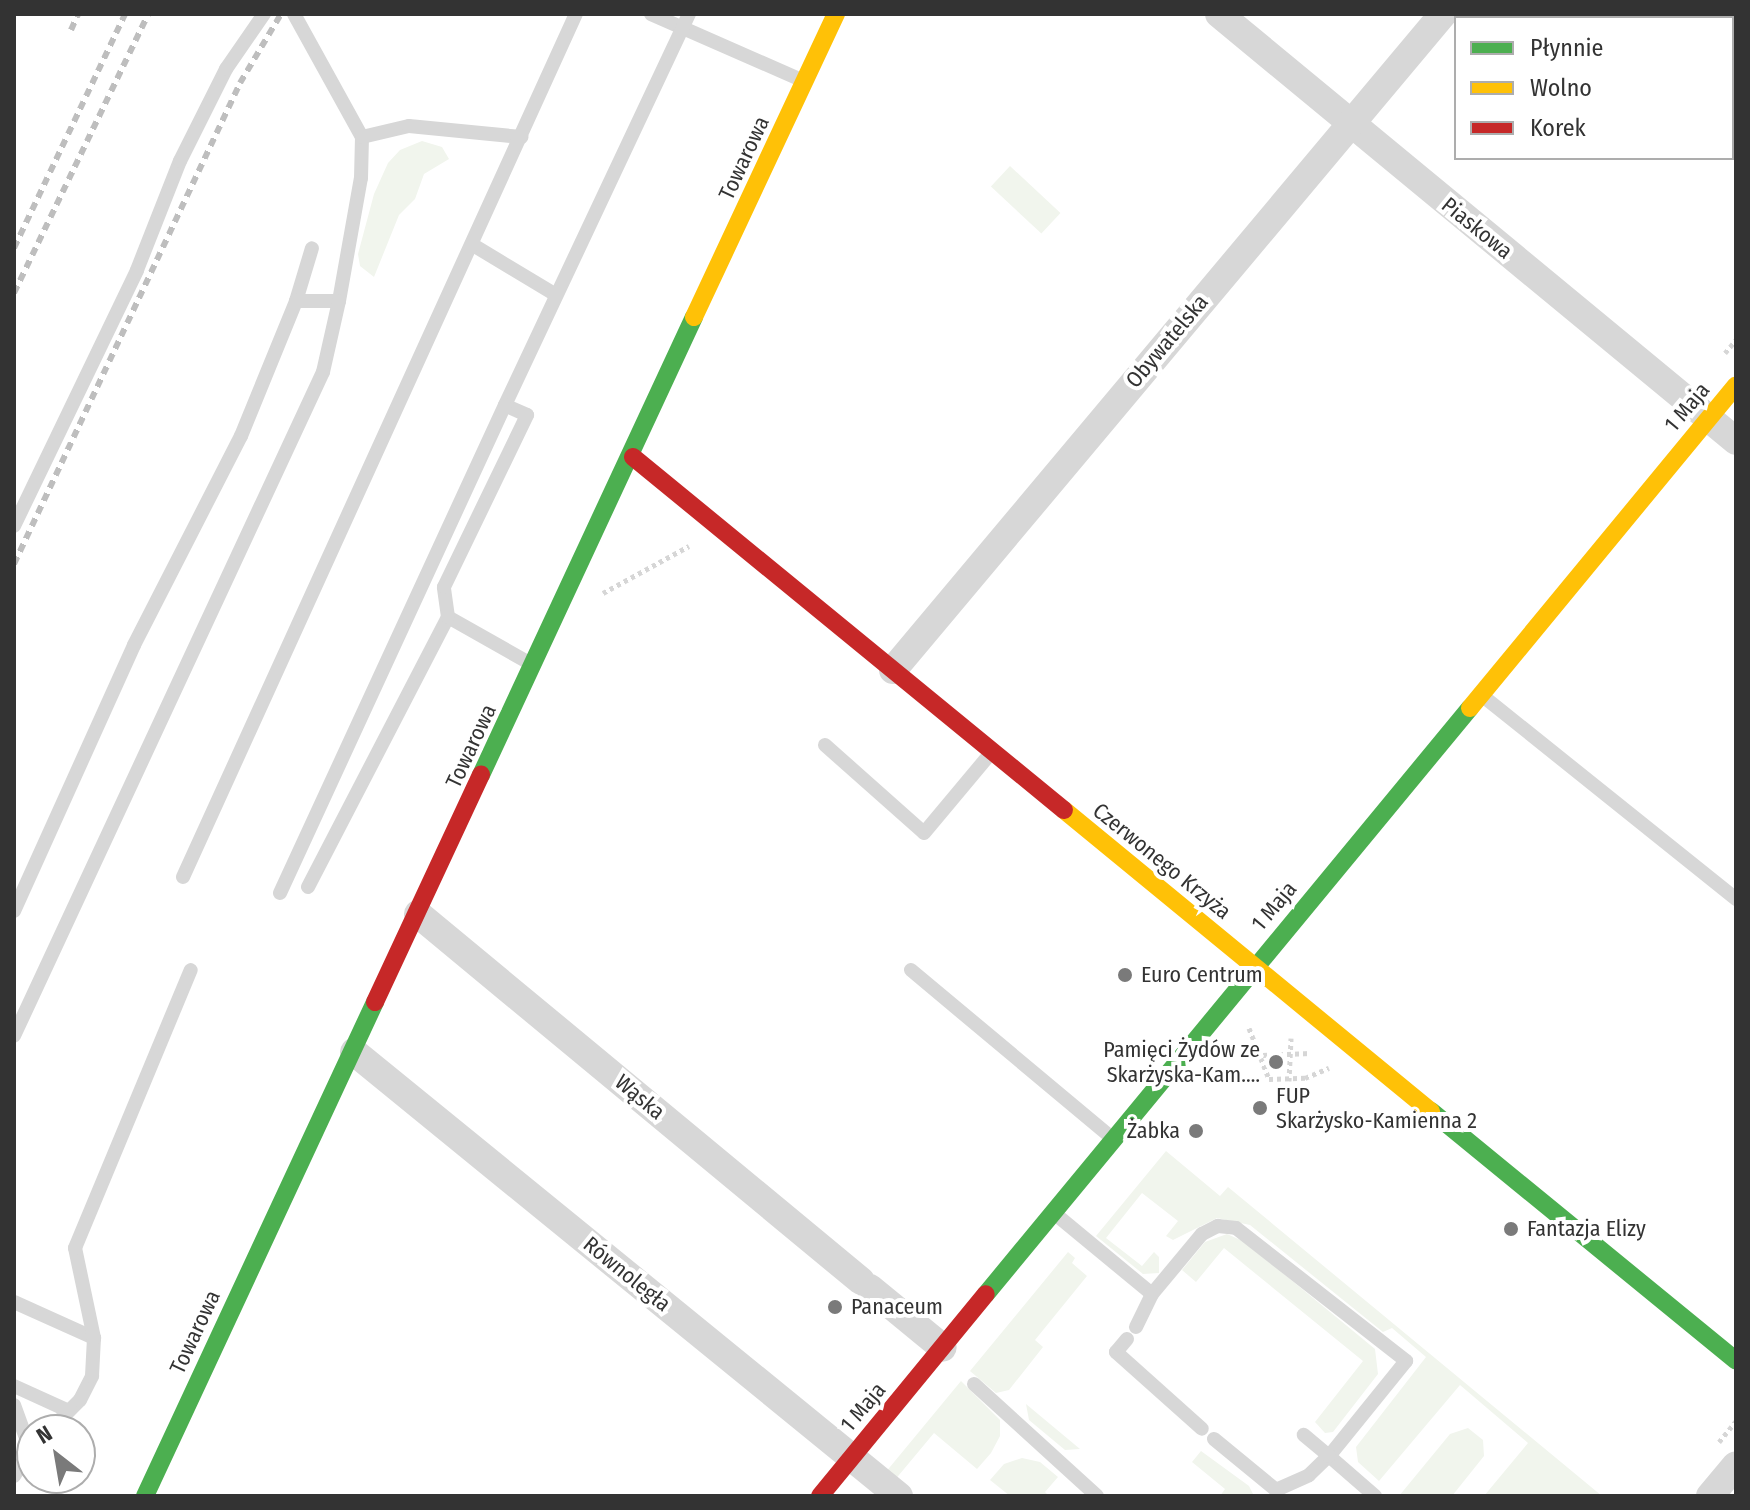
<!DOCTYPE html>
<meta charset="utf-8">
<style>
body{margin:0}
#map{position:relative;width:1750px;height:1510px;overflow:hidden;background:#fff;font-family:"Fira Sans Condensed",sans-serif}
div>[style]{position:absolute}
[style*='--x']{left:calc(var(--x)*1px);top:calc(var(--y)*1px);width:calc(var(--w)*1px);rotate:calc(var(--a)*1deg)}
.green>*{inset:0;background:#f1f5ed;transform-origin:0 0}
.path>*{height:5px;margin-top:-2.5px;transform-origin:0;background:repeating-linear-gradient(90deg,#d6d6d6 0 4px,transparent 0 8px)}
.lane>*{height:14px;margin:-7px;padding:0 7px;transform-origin:7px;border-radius:7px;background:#d7d7d7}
.street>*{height:28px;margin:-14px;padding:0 14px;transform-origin:14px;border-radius:14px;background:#d7d7d7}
.fast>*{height:18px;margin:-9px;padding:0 9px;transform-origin:9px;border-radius:9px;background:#4caf50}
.slow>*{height:18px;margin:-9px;padding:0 9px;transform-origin:9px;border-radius:9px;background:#ffc107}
.jam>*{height:18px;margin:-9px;padding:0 9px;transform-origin:9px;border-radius:9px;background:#c62828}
.rail>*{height:6px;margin-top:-3px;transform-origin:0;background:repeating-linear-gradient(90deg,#bebebe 0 8px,transparent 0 14px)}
.dots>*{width:22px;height:22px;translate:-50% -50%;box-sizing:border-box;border:4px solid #fff;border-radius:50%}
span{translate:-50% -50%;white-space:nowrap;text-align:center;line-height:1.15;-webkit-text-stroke:8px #fff;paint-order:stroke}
.street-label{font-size:22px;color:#333}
.poi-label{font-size:22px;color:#333}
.left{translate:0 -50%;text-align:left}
.right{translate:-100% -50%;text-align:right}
.frame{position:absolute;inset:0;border:16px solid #333;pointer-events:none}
.legend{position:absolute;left:1454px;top:16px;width:280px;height:144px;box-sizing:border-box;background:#fff;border:2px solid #adadad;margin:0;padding:10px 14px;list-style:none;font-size:24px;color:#333}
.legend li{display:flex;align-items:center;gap:16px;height:40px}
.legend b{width:40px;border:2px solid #adadad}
.north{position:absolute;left:16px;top:1414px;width:80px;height:80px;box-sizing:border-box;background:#fff;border:2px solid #adadad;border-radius:50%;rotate:329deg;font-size:22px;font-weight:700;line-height:32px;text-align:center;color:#333}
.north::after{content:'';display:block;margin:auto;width:28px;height:36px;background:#7a7a7a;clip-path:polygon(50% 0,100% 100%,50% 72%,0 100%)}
</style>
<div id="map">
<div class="green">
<div style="clip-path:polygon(422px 141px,442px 147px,449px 159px,424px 174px,415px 199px,399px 215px,374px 277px,360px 266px,358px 254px,374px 194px,388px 163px,400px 150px)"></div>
<div style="left:1010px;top:166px;width:69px;height:28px;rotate:43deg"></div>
<div style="clip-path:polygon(1166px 1151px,1220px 1196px,1228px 1187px,1602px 1496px,1484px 1496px,1528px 1443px,1460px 1385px,1379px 1481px,1358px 1462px,1356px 1447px,1426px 1357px,1392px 1328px,1383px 1332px,1250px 1225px,1217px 1218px,1173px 1240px,1166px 1236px,1178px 1221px,1142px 1193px,1106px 1238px,1142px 1266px,1154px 1252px,1159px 1257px,1159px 1273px,1143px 1274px,1096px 1236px)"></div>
<div style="clip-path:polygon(1227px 1234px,1245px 1242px,1375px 1349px,1378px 1374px,1333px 1432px,1325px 1433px,1315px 1422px,1363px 1361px,1224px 1248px,1196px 1282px,1182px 1270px,1205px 1242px)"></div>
<div style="clip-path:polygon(1068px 1252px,1075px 1258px,1072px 1263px,1087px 1276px,1035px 1340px,1043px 1347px,1009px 1390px,996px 1393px,970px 1371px)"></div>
<div style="clip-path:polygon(961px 1381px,1000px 1420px,1000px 1436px,991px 1453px,977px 1469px,934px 1433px,894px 1481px,885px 1473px)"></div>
<div style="clip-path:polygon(1026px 1404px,1080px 1449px,1065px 1450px,1029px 1420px)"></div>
<div style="clip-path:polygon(1468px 1428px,1483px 1440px,1484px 1456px,1452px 1496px,1399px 1496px,1450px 1434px)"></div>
<div style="clip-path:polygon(1201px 1451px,1249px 1486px,1254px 1496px,1220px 1496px,1225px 1489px,1192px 1462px)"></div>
<div style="clip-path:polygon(1022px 1458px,1040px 1462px,1058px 1477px,1045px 1492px,1049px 1496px,1010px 1496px,990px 1480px,1004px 1464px)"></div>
</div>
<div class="path">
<div style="--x:1725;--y:353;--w:17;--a:-50"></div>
<div style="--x:603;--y:593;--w:98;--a:-28.7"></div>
<div style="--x:1249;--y:1028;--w:55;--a:68.6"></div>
<div style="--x:1269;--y:1079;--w:36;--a:-2"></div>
<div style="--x:1305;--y:1078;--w:26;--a:-23"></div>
<div style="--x:1263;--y:1055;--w:47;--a:-2.4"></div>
<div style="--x:1289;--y:1081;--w:43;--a:-87.3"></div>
<div style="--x:1719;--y:1442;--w:27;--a:-51"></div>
</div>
<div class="lane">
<div style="--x:294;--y:14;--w:141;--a:61.1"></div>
<div style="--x:651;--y:14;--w:164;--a:23.7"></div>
<div style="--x:473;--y:245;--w:97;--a:31.1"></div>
<div style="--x:296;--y:301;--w:55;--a:-73.2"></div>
<div style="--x:339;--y:301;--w:125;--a:-79.9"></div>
<div style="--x:361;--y:178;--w:41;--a:-88.6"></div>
<div style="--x:362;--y:137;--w:48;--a:-13.2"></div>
<div style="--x:409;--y:126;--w:113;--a:5.6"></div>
<div style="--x:14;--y:526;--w:284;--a:-64.3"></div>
<div style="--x:137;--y:270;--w:117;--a:-68.5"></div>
<div style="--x:180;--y:161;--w:103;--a:-63.4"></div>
<div style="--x:226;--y:69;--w:67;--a:-55.4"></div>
<div style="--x:448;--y:617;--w:95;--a:29.5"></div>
<div style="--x:1484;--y:697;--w:323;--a:38.7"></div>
<div style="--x:825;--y:745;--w:132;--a:41.6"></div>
<div style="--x:924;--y:833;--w:104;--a:-50.1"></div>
<div style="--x:183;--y:877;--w:948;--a:-65.52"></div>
<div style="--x:308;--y:887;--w:304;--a:-62.6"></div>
<div style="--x:448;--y:617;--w:30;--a:-98"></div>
<div style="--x:444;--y:587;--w:191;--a:-64.2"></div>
<div style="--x:527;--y:415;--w:24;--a:-156"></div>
<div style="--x:505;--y:405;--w:432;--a:-64.8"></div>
<div style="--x:280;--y:893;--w:537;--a:-65.25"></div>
<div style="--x:14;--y:911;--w:292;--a:-65.7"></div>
<div style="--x:134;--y:645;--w:235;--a:-62.9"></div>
<div style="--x:241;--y:436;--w:146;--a:-67.8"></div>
<div style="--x:296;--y:301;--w:43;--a:0"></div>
<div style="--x:339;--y:301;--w:73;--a:102.7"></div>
<div style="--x:323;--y:372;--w:732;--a:114.96"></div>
<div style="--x:911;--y:970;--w:263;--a:39.9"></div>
<div style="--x:1054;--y:1213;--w:127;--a:39.6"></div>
<div style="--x:1152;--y:1294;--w:78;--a:-50.2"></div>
<div style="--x:1202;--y:1234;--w:18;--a:-27"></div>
<div style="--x:1218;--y:1226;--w:18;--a:6"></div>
<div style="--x:1236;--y:1228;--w:216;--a:38"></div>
<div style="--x:1406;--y:1361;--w:122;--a:129"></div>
<div style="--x:1329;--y:1456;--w:61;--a:41"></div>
<div style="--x:14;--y:1302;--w:88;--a:24.2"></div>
<div style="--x:1136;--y:1327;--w:37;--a:-64"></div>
<div style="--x:1127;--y:1339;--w:17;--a:130"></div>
<div style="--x:1116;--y:1352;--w:115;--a:41.8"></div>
<div style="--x:974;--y:1384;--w:166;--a:42.3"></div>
<div style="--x:14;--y:1386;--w:60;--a:24.4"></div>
<div style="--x:14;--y:1405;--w:47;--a:70"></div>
<div style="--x:50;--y:1430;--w:42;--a:-45"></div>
<div style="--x:80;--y:1400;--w:27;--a:-63"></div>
<div style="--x:92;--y:1376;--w:38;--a:-87"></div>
<div style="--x:94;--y:1338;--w:92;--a:-101.9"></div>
<div style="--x:75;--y:1248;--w:301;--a:-67.4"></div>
<div style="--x:1214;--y:1439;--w:80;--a:39.4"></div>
<div style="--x:1276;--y:1490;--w:36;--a:-24"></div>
<div style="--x:1309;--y:1475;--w:28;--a:-44"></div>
<div style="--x:1329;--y:1456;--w:33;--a:-140"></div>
<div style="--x:14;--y:1476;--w:34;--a:-58"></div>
</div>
<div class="street">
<div style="--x:1219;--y:14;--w:671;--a:39.55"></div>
<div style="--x:893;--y:670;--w:856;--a:-50.02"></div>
<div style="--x:418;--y:914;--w:575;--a:39.64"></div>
<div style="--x:354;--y:1052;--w:703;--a:39.17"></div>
<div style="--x:870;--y:1288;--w:94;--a:39.4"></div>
<div style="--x:1710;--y:1496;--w:40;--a:-50"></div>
</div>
<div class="fast">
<div style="--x:481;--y:775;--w:505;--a:-65.06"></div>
<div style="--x:1431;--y:1111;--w:394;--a:39.3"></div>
<div style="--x:986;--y:1294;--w:760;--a:-50.45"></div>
<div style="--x:145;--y:1496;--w:545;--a:-65.03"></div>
</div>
<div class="slow">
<div style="--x:694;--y:317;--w:335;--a:-64.9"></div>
<div style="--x:1470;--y:708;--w:418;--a:-50.5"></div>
<div style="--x:1064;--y:810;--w:475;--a:39.4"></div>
</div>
<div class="jam">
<div style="--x:633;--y:457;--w:557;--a:39.32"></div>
<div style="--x:375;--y:1002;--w:251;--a:-65"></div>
<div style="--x:820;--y:1496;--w:261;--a:-50.6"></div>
</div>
<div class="rail">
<div style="--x:71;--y:30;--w:17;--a:-66"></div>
<div style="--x:14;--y:248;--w:259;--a:-64.6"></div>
<div style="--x:14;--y:293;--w:310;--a:-64.3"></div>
<div style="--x:14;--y:564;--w:531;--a:-64.83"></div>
<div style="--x:240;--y:83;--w:80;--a:-59.3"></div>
</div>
<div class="dots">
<div style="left:1125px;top:975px;background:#7a7a7a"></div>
<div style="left:1276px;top:1062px;background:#7a7a7a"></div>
<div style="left:1260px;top:1108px;background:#7a7a7a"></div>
<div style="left:1196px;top:1131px;background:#7a7a7a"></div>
<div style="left:1511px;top:1229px;background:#7a7a7a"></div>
<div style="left:835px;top:1307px;background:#7a7a7a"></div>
</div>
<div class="street-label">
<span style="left:744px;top:158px;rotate:-65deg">Towarowa</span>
<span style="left:1477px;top:228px;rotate:39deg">Piaskowa</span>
<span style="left:1167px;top:341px;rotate:-50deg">Obywatelska</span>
<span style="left:1687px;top:407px;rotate:-50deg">1 Maja</span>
<span style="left:471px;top:746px;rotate:-65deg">Towarowa</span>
<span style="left:1162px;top:861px;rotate:39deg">Czerwonego Krzyża</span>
<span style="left:1274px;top:906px;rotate:-50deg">1 Maja</span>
<span style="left:640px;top:1097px;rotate:40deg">Wąska</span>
<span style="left:627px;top:1274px;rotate:39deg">Równoległa</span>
<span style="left:195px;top:1332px;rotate:-65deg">Towarowa</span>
<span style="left:863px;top:1407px;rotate:-50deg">1 Maja</span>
</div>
<div class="poi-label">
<span class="left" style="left:1141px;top:975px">Euro Centrum</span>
<span class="right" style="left:1260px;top:1062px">Pamięci Żydów ze<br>Skarżyska-Kam.…</span>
<span class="left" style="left:1276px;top:1108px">FUP<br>Skarżysko-Kamienna 2</span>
<span class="right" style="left:1180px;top:1131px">Żabka</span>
<span class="left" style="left:1527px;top:1229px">Fantazja Elizy</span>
<span class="left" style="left:851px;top:1307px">Panaceum</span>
</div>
<div class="frame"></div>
<ul class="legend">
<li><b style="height:10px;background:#4caf50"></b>Płynnie</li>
<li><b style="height:10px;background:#ffc107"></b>Wolno</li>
<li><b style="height:10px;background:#c62828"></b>Korek</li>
</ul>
<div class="north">N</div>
</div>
